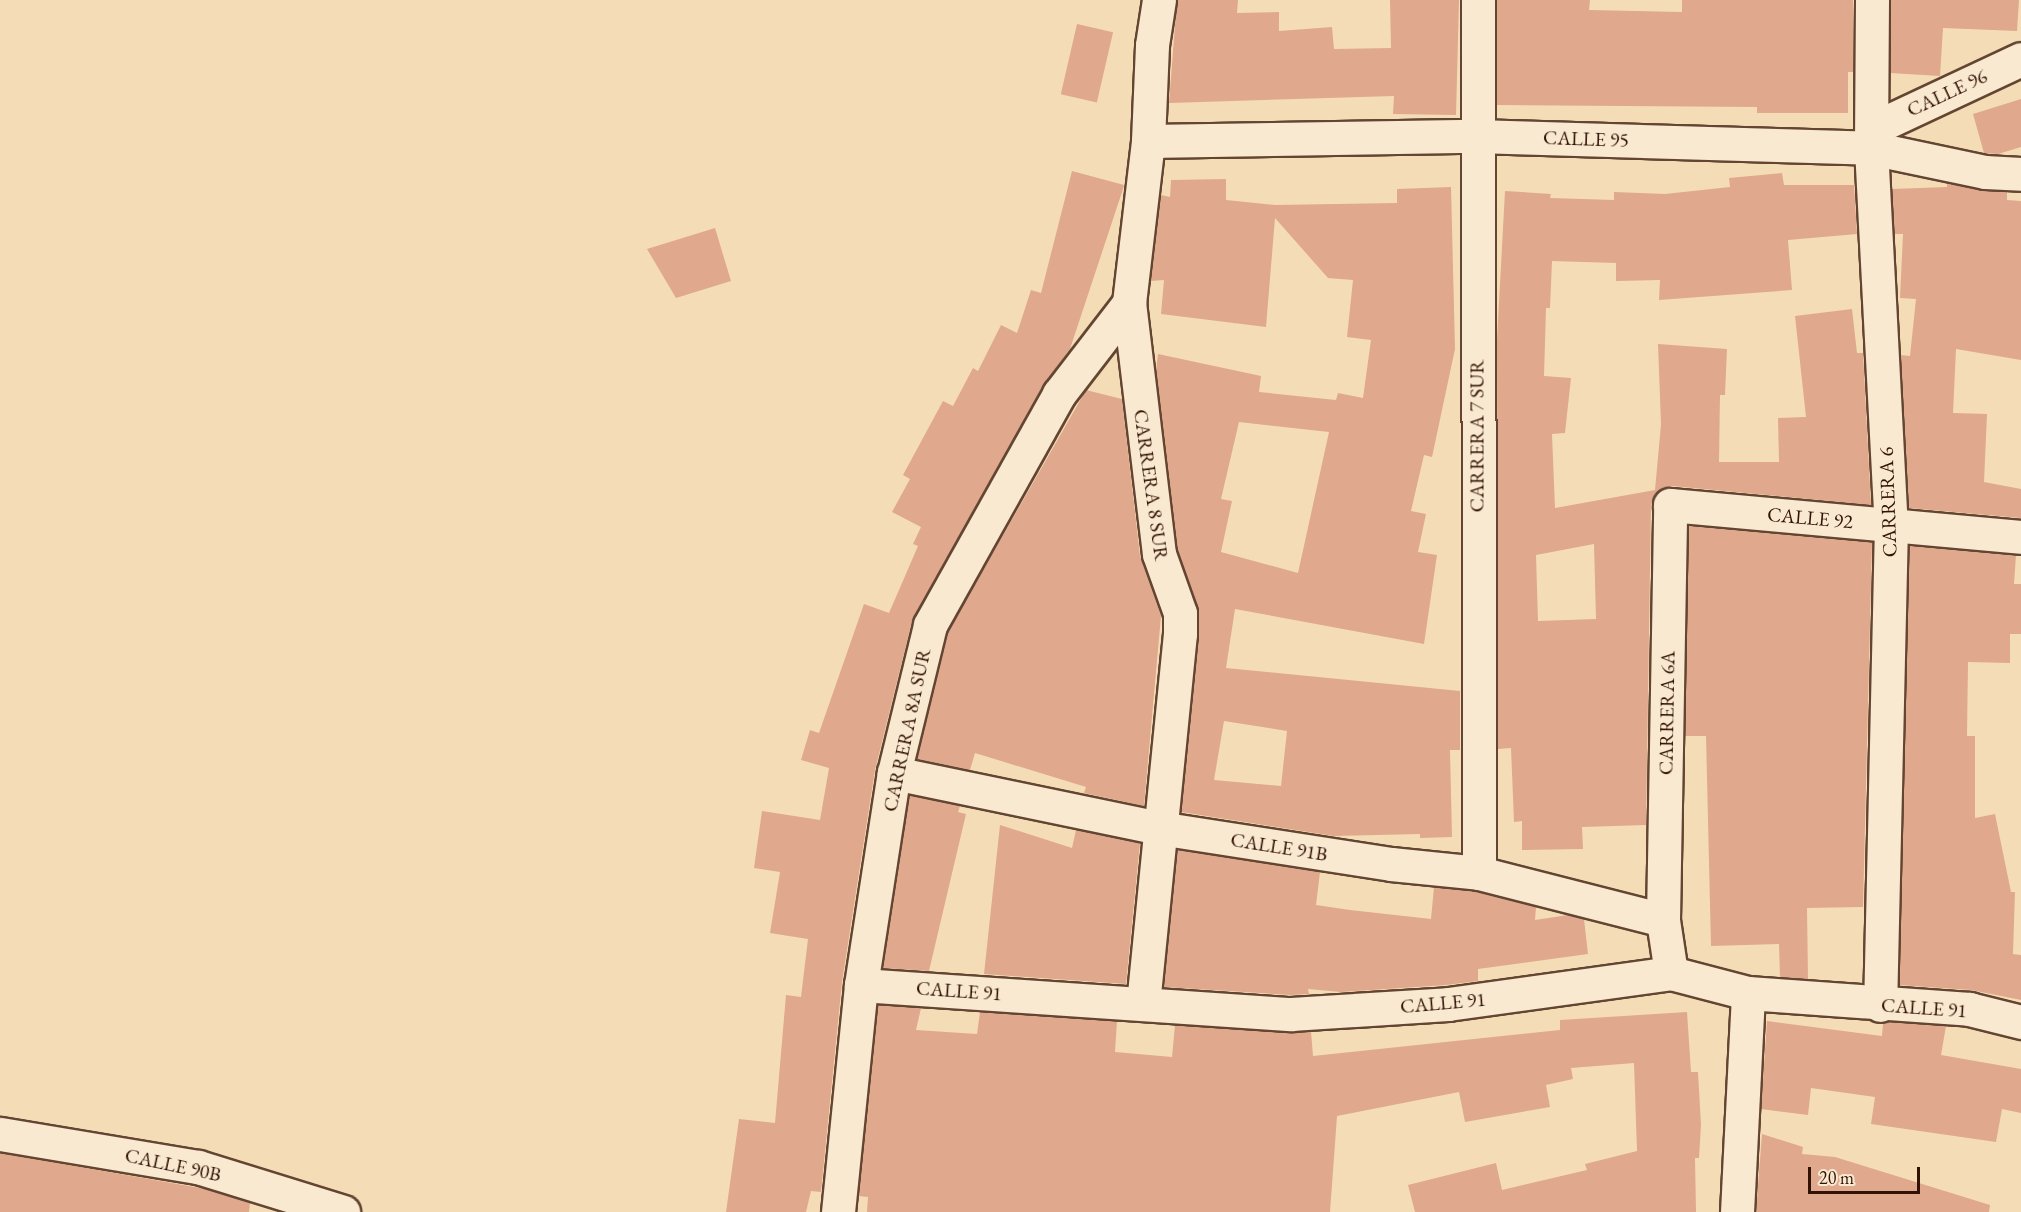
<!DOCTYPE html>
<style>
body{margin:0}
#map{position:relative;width:2021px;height:1212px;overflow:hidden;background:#f4ddb6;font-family:"EB Garamond",serif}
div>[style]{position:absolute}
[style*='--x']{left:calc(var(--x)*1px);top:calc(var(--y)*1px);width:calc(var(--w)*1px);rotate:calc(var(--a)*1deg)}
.building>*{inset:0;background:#e0a88d;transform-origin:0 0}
.roads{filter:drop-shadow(2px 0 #634532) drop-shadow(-2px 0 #634532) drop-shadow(0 2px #634532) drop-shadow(0 -2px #634532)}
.minor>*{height:33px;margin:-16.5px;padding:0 16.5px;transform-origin:16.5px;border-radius:16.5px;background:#f8e9d0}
span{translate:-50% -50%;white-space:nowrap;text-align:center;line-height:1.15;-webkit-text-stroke:4.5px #f8e9d0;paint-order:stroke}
.street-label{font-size:20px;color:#331206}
.scale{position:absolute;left:1808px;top:1167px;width:112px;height:27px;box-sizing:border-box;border:3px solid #331206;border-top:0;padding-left:8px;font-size:18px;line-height:21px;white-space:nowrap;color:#331206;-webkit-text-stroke:4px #f8e9d0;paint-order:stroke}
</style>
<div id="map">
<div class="building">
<div style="clip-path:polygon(1177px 0,1238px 0,1237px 13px,1279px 12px,1279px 31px,1332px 27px,1334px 49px,1391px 48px,1390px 0,1459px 0,1456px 115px,1393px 114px,1394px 96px,1169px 103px)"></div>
<div style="clip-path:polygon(1497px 0,1590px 0,1589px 10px,1682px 12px,1682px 0,1853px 0,1853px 72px,1848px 72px,1848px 113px,1757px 113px,1757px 107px,1497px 105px)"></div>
<div style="clip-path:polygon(1891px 0,2019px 0,2017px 31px,1943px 28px,1940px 76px,1890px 73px)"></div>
<div style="left:1077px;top:24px;width:37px;height:72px;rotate:13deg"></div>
<div style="clip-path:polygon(2021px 99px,2021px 147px,1998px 154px,1984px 153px,1973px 114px)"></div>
<div style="clip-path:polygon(1072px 171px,1124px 185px,1123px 189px,1070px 349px,1043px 385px,912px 621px,875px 770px,842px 982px,821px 1192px,811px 1191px,806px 1212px,726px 1212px,739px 1119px,775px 1123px,786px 995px,801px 997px,808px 939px,770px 933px,780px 872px,754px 868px,762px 811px,820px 820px,829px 768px,801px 760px,810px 730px,819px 733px,864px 604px,889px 613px,918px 546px,913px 544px,921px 527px,892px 512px,910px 479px,903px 475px,943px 401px,953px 406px,973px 368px,978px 371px,1001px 325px,1017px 333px,1031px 290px,1041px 293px)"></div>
<div style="clip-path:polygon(evenodd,1782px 173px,1784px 185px,1854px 185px,1857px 234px,1788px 240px,1792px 290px,1659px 300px,1660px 280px,1616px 281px,1616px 263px,1552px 261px,1550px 308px,1546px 308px,1544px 376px,1571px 378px,1565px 433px,1552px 434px,1555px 508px,1655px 490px,1661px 424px,1658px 344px,1727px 349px,1725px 395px,1720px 395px,1719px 462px,1779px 462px,1778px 418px,1806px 417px,1795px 316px,1852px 309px,1857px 353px,1863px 353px,1871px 505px,1672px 486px,1655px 494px,1651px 505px,1646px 825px,1582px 827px,1583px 849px,1522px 850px,1522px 821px,1514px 822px,1511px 748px,1498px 749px,1497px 340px,1505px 191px,1551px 194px,1550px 198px,1614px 200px,1614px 192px,1665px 194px,1730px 187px,1729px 178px,1782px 173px,1594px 544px,1596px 619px,1538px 621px,1536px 555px,1594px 544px)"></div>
<div style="clip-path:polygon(evenodd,1226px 179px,1226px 200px,1275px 205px,1397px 203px,1397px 189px,1451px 187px,1455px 349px,1432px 457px,1424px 455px,1411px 511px,1426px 514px,1418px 552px,1437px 555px,1424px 644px,1235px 609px,1226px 668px,1460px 691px,1460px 750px,1450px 750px,1452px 837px,1420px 838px,1420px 834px,1334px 836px,1181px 812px,1199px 613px,1177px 550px,1156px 371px,1158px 354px,1261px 376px,1259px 392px,1336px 400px,1338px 393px,1363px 398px,1371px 340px,1347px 337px,1353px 280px,1328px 278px,1275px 218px,1266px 327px,1161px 314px,1164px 280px,1151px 281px,1161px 195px,1170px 197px,1171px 180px,1226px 179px,1239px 422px,1329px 432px,1298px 573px,1221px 552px,1232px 501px,1221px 499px,1239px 422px,1226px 179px,1224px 721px,1287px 731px,1281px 786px,1214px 780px,1224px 721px)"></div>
<div style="clip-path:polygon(1947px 184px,2007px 192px,2007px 200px,2021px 201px,2021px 360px,1956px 349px,1953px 413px,1987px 414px,1984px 482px,2021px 489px,2021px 518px,1909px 508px,1901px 355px,1910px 356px,1916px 299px,1900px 298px,1903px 234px,1894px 234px,1892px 189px,1947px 187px)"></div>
<div style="clip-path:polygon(715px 228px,731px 281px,676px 298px,647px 249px)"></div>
<div style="clip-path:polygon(1086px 390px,1122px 399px,1140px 556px,1161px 616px,1144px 806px,1084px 793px,1086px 787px,975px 753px,970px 770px,917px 759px,948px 632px)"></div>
<div style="clip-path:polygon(1688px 526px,1872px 542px,1863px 907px,1807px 908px,1808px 979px,1780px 977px,1779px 944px,1711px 946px,1706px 736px,1685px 736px)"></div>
<div style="clip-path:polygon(1909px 546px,2016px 555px,2014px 584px,2021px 584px,2021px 634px,2010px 634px,2010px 663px,1968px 662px,1967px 736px,1975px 736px,1975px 818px,1995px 814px,2011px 892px,2015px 892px,2013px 954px,2021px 955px,2021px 1000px,1971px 990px,1899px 985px)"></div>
<div style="clip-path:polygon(909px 795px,960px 806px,958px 812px,966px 814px,929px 971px,883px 968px)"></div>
<div style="clip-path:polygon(1000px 825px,1072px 848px,1076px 830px,1140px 843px,1126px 984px,984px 974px)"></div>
<div style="clip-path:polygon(1177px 850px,1320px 872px,1316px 905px,1350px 910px,1431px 919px,1434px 887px,1476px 892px,1536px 907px,1535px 920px,1568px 915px,1584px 919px,1588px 954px,1478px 969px,1478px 981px,1446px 985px,1341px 992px,1308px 989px,1309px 994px,1291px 995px,1164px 987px)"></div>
<div style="clip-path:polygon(878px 1005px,921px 1008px,916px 1030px,977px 1034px,980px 1012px,1117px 1021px,1115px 1052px,1172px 1057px,1175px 1025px,1311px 1031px,1313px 1056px,1560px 1030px,1560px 1020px,1687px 1012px,1691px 1072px,1698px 1072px,1701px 1125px,1699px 1158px,1695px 1158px,1696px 1212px,1415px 1212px,1408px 1185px,1496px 1163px,1502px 1190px,1587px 1170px,1585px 1164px,1637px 1151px,1634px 1063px,1571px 1068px,1573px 1079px,1546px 1085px,1550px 1107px,1465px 1122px,1459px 1092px,1337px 1116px,1330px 1212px,867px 1212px,868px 1197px,858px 1196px)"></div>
<div style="clip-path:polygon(1767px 1021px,1882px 1036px,1883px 1023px,1887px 1022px,1946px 1026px,1941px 1055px,2021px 1069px,2021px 1113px,2002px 1109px,1996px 1142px,1871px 1124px,1875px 1097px,1811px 1088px,1808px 1115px,1761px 1109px)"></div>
<div style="clip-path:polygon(1762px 1134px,1803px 1147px,1802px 1154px,1835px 1157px,1990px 1205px,1989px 1212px,1756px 1212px)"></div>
<div style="clip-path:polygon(0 1153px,206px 1189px,250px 1203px,249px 1212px,0 1212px)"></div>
</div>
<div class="roads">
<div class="minor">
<div style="--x:1478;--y:0;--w:873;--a:89.93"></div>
<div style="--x:1872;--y:0;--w:148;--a:90.4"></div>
<div style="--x:1871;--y:148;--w:378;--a:87"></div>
<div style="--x:1891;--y:525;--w:480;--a:91.3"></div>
<div style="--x:1874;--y:128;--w:162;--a:-25.1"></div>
<div style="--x:1148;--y:141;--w:327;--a:-0.9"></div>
<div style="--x:1475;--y:136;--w:396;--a:1.7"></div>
<div style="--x:1871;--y:148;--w:116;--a:11.9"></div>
<div style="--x:1985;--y:172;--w:36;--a:3"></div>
<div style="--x:894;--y:773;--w:271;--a:11.7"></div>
<div style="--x:1159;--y:828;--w:235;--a:8.8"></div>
<div style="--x:1391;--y:864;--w:88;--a:5.8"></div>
<div style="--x:1479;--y:873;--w:190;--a:14.3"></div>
<div style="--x:1671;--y:973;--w:54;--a:-98.6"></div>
<div style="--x:1663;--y:920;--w:415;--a:-89"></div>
<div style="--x:1670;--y:505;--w:352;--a:5.2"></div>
<div style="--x:861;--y:985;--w:431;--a:3.9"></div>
<div style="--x:1291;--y:1014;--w:157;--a:-3.6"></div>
<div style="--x:1448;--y:1004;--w:225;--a:-7.9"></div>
<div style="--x:1671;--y:973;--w:80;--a:14.6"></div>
<div style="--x:1748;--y:993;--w:222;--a:4.1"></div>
<div style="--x:1969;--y:1009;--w:54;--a:14"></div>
<div style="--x:1143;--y:1004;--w:372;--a:-84.3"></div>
<div style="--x:1180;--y:634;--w:21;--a:-90"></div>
<div style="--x:1180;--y:613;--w:63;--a:-109.6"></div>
<div style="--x:1159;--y:554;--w:253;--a:-96.8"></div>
<div style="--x:1129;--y:303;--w:163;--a:-83.3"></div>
<div style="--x:1148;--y:141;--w:96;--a:-87.6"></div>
<div style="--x:1152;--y:45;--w:46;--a:-81.2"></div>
<div style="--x:0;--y:1134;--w:201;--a:9.5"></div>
<div style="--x:198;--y:1167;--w:152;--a:17.2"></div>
<div style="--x:838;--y:1212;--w:228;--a:-84.2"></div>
<div style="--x:861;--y:985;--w:215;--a:-81.2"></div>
<div style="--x:894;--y:773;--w:152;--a:-76.3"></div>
<div style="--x:930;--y:625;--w:265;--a:-60.8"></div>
<div style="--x:1059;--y:394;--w:115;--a:-52.4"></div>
<div style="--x:1737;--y:1212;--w:219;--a:-87.1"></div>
</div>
</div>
<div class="street-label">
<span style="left:1947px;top:93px;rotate:-25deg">CALLE 96</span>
<span style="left:1586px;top:139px;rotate:2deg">CALLE 95</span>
<span style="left:1477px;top:436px;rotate:-90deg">CARRERA 7 SUR</span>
<span style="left:1151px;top:485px;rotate:82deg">CARRERA 8 SUR</span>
<span style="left:1888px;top:502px;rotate:-92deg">CARRERA 6</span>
<span style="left:1810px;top:518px;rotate:5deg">CALLE 92</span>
<span style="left:1667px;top:713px;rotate:-89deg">CARRERA 6A</span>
<span style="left:907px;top:730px;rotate:-78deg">CARRERA 8A SUR</span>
<span style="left:1279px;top:847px;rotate:9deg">CALLE 91B</span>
<span style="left:959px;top:991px;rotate:4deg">CALLE 91</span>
<span style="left:1443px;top:1003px;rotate:-5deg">CALLE 91</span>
<span style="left:1924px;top:1008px;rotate:4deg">CALLE 91</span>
<span style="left:173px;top:1165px;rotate:12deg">CALLE 90B</span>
</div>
<div class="scale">20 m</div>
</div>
